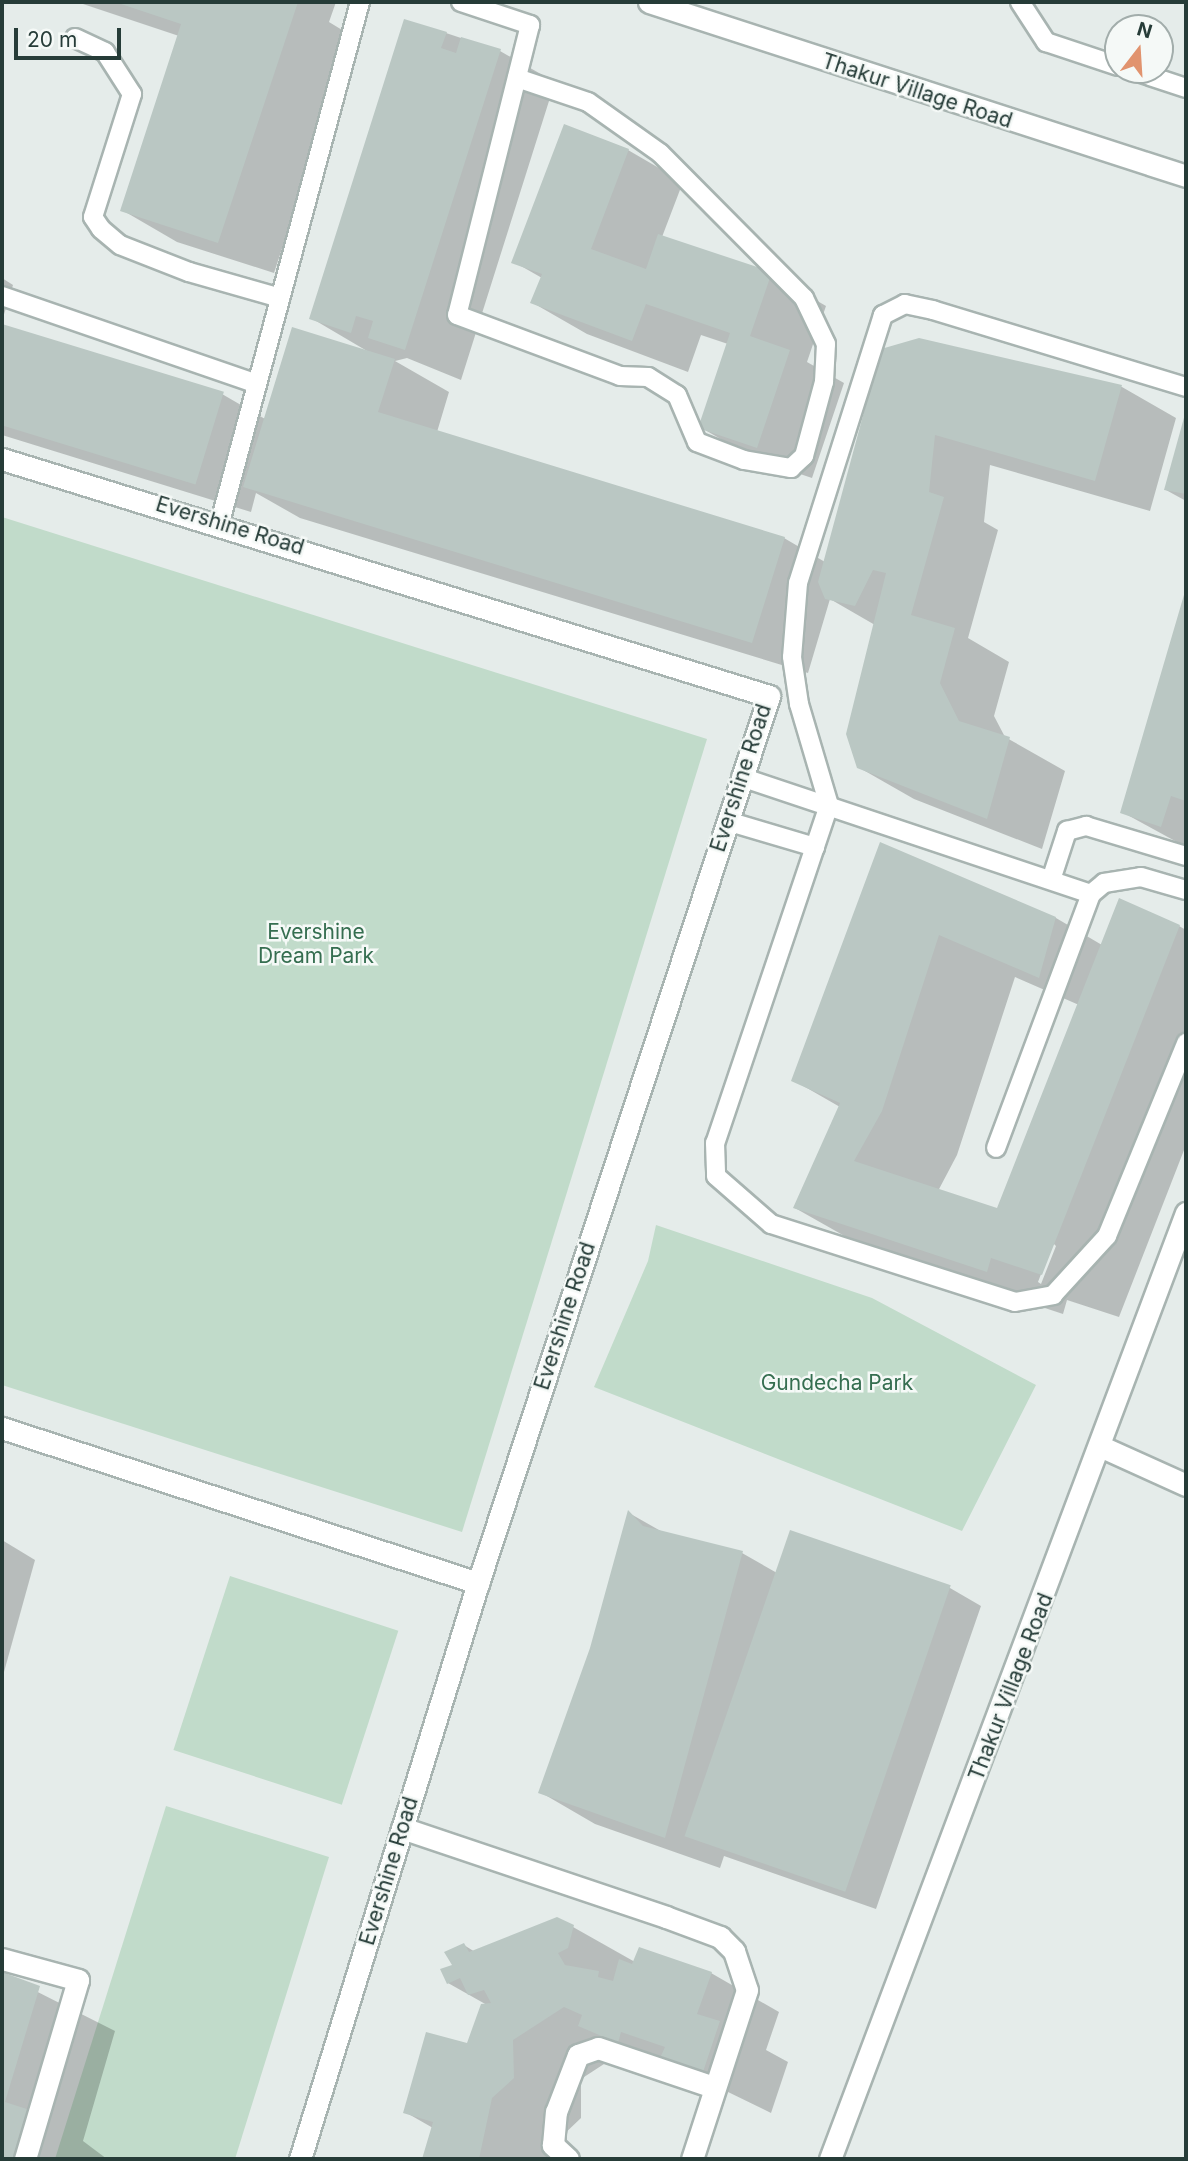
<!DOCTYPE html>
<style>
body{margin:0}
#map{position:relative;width:1188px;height:2161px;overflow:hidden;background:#e5ecea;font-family:Inter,sans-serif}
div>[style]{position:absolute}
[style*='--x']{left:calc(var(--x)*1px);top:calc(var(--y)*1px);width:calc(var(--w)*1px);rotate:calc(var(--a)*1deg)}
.green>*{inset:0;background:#c1dbca;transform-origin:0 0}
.shadow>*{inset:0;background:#0003}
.building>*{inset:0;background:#bac7c3;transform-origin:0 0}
.roads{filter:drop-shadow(2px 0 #a8b4b1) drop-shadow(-2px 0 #a8b4b1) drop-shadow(0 2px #a8b4b1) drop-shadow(0 -2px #a8b4b1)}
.lane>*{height:18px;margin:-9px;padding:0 9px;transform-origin:9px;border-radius:9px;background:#fff}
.street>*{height:21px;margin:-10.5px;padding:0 10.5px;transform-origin:10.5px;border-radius:10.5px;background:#fff}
.secondary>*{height:21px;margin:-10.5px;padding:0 10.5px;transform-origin:10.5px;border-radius:10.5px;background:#fff}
span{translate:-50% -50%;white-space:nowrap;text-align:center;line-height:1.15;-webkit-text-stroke:5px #f5f9f7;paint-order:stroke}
.street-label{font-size:21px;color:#263c38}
.park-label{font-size:21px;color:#356e50}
.frame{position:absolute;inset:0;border:4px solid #263c38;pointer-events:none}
.north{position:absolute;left:1104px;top:14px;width:70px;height:70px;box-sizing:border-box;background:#f5f9f7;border:2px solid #a2adab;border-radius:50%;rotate:17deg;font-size:19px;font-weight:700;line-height:28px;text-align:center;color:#263c38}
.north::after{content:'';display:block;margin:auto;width:24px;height:32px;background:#e1936e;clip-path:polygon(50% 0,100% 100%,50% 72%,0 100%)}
.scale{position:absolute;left:14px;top:28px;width:107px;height:32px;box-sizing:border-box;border:4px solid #263c38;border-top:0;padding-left:9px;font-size:21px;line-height:24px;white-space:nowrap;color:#263c38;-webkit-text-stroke:5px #f5f9f7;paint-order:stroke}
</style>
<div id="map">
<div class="green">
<div style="clip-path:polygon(2px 517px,707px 739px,462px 1532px,2px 1385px)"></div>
<div style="clip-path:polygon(656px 1225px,872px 1298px,1036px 1385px,962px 1531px,594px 1387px,648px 1261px)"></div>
<div style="left:230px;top:1576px;width:177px;height:183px;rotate:18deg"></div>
<div style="clip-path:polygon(166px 1806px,329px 1857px,235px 2159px,55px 2159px)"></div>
</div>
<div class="shadow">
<div style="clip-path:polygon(77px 2px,336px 2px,329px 22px,352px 36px,274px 273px,177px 242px,122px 210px,179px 36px)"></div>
<div style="clip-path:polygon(446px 33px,500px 51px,555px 82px,461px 380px,407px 358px,395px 361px,449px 392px,437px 432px,784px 538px,825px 562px,919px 340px,1122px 387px,1176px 418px,1150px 511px,990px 465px,984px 522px,998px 530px,968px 638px,1009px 662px,994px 716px,1005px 737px,1065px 771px,1042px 849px,914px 799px,858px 767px,875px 625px,830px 599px,808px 673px,300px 518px,256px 493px,251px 512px,2px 435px,2px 326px,222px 394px,265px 419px,367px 351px,311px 318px)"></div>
<div style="clip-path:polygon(628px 150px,683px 182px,662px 237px,771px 274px,826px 306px,807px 362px,844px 383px,812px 478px,755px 459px,700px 427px,728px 344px,701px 335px,688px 372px,587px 334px,533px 303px,542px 278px,514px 262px)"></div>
<div style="clip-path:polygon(2px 278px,13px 285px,2px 321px)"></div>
<div style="clip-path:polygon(1186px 418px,1186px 501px,1166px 490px)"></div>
<div style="clip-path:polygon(1186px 592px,1186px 847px,1122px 812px)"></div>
<div style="clip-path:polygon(evenodd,881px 845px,1056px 918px,1102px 945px,1179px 926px,1186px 930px,1186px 1145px,1119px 1317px,1067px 1300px,1063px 1314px,871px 1251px,795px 1208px,840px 1107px,793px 1080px,881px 845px,1015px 977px,1079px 1005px,998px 1210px,938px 1191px,957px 1155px,1015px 977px,881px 845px,1053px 1243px,1056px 1246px,1041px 1284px,1038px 1282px,1053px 1243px)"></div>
<div style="clip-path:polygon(629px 1513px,666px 1534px,742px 1553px,777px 1573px,791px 1533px,950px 1588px,981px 1606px,876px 1909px,724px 1856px,720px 1868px,595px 1824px,540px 1792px,592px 1649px)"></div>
<div style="clip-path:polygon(2px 1540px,35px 1560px,4px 1672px,2px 1671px)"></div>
<div style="clip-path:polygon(573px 1927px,635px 1962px,711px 1973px,779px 2012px,766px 2050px,788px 2062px,771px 2113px,689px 2073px,624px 2051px,581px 2079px,581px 2118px,560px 2138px,556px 2159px,423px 2159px,433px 2128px,405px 2112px,468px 2045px,487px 2005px,448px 1983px,464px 1945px,475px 1952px)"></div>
<div style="clip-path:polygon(2px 1974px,115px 2031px,83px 2141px,107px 2159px,2px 2159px)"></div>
</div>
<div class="building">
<div style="clip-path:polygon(115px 2px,298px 2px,218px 243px,120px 211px,181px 24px)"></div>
<div style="clip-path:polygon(404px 19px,447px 32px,441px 48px,456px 53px,461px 37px,501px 49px,405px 350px,368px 338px,373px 321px,356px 316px,351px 333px,309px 319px)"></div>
<div style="clip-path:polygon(564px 124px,629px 149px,591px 249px,646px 269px,658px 234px,772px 272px,750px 336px,790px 350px,757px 448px,698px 428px,730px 333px,646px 304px,632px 341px,530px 303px,542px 274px,511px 263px)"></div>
<div style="left:2px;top:324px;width:232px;height:97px;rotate:17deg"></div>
<div style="clip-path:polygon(292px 327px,395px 359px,378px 412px,785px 537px,752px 643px,243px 487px)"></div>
<div style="clip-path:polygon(919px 338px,1122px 385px,1095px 481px,935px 435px,929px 492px,944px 497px,911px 615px,955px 628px,940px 683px,959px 721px,1010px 737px,987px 819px,857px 768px,846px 734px,886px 573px,873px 570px,855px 606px,825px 599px,818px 582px,881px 349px)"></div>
<div style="clip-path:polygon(1185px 414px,1186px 414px,1186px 494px,1164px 490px)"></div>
<div style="clip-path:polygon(1186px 588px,1186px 801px,1171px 796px,1161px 827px,1120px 813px)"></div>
<div style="clip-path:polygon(880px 842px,1056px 917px,1039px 978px,939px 935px,882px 1111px,854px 1161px,997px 1208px,1119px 898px,1180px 925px,1042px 1275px,991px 1258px,987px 1272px,793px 1208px,840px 1103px,791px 1081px)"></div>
<div style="clip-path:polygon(628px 1510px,643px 1526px,743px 1551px,665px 1838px,538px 1793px,590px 1648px)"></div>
<div style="left:790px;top:1530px;width:170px;height:324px;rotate:19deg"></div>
<div style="clip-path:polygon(557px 1917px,574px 1925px,568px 1948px,558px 1953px,565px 1965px,599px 1971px,598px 1977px,613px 1981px,619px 1959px,632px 1964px,639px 1947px,712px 1972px,697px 2014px,720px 2021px,702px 2075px,660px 2058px,665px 2047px,621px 2032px,618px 2043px,578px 2026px,582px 2015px,564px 2007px,513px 2040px,514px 2078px,492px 2098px,479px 2159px,422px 2159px,433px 2122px,403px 2113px,426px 2032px,467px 2043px,481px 2004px,491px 2003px,484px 1990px,468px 1995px,460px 1978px,447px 1984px,440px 1969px,452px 1965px,444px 1952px,464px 1943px,469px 1952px)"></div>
<div style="clip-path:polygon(2px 1972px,40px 1986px,5px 2102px,33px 2111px,18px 2159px,2px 2159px)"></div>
</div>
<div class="roads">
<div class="lane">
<div style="--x:461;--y:2;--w:73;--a:18.4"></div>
<div style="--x:530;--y:25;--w:299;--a:104.1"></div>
<div style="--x:457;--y:315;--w:174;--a:20.5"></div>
<div style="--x:620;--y:376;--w:28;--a:2"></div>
<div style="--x:648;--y:377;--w:34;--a:32"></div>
<div style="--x:677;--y:395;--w:51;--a:66.9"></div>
<div style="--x:697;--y:442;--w:50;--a:21"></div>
<div style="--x:744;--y:460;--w:48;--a:9.7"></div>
<div style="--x:791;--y:468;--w:18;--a:-43"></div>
<div style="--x:804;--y:456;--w:77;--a:-74.9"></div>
<div style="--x:824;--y:382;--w:38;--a:-87"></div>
<div style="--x:826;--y:344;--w:51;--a:-115.6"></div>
<div style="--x:804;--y:298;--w:204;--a:-134.8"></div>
<div style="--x:660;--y:153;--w:88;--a:-144.7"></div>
<div style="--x:588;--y:102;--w:75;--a:-161.3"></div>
<div style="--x:1020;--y:2;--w:48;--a:57"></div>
<div style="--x:1046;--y:42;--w:76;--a:18.4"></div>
<div style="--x:75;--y:38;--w:33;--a:25"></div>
<div style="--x:105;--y:52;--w:50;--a:57.3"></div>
<div style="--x:132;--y:94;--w:129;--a:107.6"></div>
<div style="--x:93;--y:217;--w:14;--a:56"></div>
<div style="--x:101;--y:229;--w:25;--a:40"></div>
<div style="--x:120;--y:245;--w:74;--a:21.4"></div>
<div style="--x:189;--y:272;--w:95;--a:15.9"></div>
<div style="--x:1132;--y:70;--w:57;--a:18.4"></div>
<div style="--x:2;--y:296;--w:270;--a:19"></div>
<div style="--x:1186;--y:387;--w:264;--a:-163.1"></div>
<div style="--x:933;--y:310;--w:29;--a:-168"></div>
<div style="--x:905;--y:304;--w:25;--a:153"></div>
<div style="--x:883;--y:315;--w:281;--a:107.6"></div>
<div style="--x:798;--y:583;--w:74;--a:94.6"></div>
<div style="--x:792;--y:657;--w:48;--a:81.5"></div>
<div style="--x:799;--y:704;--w:105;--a:73.5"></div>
<div style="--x:829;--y:805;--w:357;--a:108.6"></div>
<div style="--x:715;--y:1143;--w:33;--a:88"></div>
<div style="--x:716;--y:1176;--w:73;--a:41.1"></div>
<div style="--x:771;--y:1224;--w:256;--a:17.7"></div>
<div style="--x:1015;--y:1302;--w:39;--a:-10"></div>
<div style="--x:1053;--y:1295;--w:80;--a:-47.5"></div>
<div style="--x:1107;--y:1236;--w:209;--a:-67.7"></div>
<div style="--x:220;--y:522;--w:539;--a:-74.93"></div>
<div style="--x:741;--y:777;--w:369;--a:18.5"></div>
<div style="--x:1091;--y:894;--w:271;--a:110.5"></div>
<div style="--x:727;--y:821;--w:92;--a:16.5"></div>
<div style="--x:1051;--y:880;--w:52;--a:-71.9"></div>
<div style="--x:1067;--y:831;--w:20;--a:-15"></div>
<div style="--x:1086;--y:826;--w:104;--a:16.7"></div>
<div style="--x:1091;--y:894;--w:17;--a:-40"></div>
<div style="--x:1104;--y:883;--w:37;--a:-9"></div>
<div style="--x:1141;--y:877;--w:47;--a:16.1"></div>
</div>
<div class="street">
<div style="--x:2;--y:459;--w:803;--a:17.17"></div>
<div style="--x:769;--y:696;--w:934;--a:108.16"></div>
<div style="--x:478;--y:1583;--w:603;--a:107.17"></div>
<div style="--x:2;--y:1428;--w:501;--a:18.04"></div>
<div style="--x:1102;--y:1447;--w:92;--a:24.3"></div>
<div style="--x:402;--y:1828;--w:279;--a:18.6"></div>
<div style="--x:666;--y:1917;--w:58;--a:20.3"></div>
<div style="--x:720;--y:1937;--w:20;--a:45"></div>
<div style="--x:734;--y:1951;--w:41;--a:71.6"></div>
<div style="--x:747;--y:1990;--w:178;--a:108"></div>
<div style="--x:2;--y:1959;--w:79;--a:15.4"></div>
<div style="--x:78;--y:1980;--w:187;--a:106.5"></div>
<div style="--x:568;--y:2159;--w:21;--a:-137"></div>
<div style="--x:553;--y:2145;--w:33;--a:-85"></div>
<div style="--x:556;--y:2112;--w:61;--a:-68.9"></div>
<div style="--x:578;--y:2055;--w:21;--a:-19"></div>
<div style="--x:598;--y:2048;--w:121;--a:18.7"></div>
</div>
<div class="secondary">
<div style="--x:649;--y:2;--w:564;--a:17.95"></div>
<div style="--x:830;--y:2159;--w:1011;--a:-69.38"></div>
</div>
</div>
<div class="street-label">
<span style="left:917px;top:91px;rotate:18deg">Thakur Village Road</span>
<span style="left:230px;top:526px;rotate:17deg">Evershine Road</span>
<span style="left:741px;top:778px;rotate:-72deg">Evershine Road</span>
<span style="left:565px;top:1316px;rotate:-72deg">Evershine Road</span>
<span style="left:1011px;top:1687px;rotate:-69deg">Thakur Village Road</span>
<span style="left:389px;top:1871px;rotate:-73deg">Evershine Road</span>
</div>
<div class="park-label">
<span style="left:316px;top:944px">Evershine<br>Dream Park</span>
<span style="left:837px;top:1383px">Gundecha Park</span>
</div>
<div class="frame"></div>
<div class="north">N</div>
<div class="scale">20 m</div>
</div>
